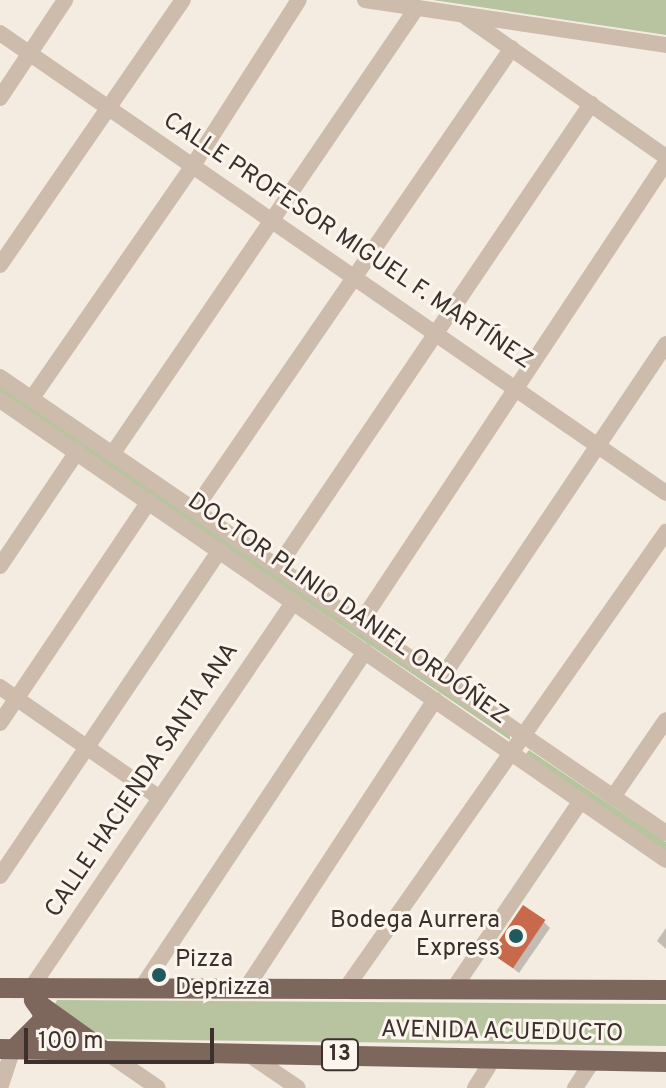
<!DOCTYPE html>
<meta charset="utf-8">
<style>
body{margin:0}
#map{position:relative;width:666px;height:1088px;overflow:hidden;background:#f4ebe1;font-family:Overpass,sans-serif}
div>[style]{position:absolute}
[style*='--x']{left:calc(var(--x)*1px);top:calc(var(--y)*1px);width:calc(var(--w)*1px);rotate:calc(var(--a)*1deg)}
.green>*{inset:0;background:#b8c4a0}
.shadow>*{inset:0;background:#0003}
.building>*{inset:0;background:#c8694b;transform-origin:0 0}
.minor>*{height:16px;margin:-8px;padding:0 8px;transform-origin:8px;border-radius:8px;background:#cdbbac}
.major>*{height:20px;margin:-10px;padding:0 10px;transform-origin:10px;border-radius:10px;background:#7d675c}
.dots>*{width:22px;height:22px;translate:-50% -50%;box-sizing:border-box;border:4px solid #fbf5ee;border-radius:50%}
span{translate:-50% -50%;white-space:nowrap;text-align:center;line-height:1.15;-webkit-text-stroke:6px #fbf5ee;paint-order:stroke}
.shield-label span{padding:2px 6px;background:#fbf5ee;border:2px solid;border-radius:6px;-webkit-text-stroke-width:0}
.shield-label{font-size:22px;color:#3b302b;font-weight:700}
.street-label{font-size:24px;color:#3b302b}
.poi-label{font-size:24px;color:#3b302b}
.right{translate:-100% -50%;text-align:right}
.left{translate:0 -50%;text-align:left}
.scale{position:absolute;left:24px;top:1028px;width:190px;height:36px;box-sizing:border-box;border:4px solid #3b302b;border-top:0;padding-left:10px;font-size:24px;line-height:28px;white-space:nowrap;color:#3b302b;-webkit-text-stroke:6px #fbf5ee;paint-order:stroke}
</style>
<div id="map">
<div class="green">
<div style="clip-path:polygon(433px 0,666px 0,666px 35px)"></div>
<div style="clip-path:polygon(0 385px,510px 734px,510px 740px,0 395px)"></div>
<div style="clip-path:polygon(529px 750px,666px 842px,666px 852px,526px 754px)"></div>
<div style="clip-path:polygon(57px 1000px,666px 1004px,666px 1046px,100px 1039px,55px 1004px)"></div>
</div>
<div class="shadow">
<div style="clip-path:polygon(543px 921px,550px 928px,519px 973px,493px 953px)"></div>
<div style="clip-path:polygon(666px 928px,666px 949px,657px 941px)"></div>
</div>
<div class="building">
<div style="left:523px;top:905px;width:27px;height:58px;rotate:34deg"></div>
</div>
<div class="minor">
<div style="--x:365;--y:0;--w:304;--a:8.5"></div>
<div style="--x:466;--y:17;--w:244;--a:35"></div>
<div style="--x:0;--y:33;--w:809;--a:34.63"></div>
<div style="--x:0;--y:98;--w:118;--a:-56.4"></div>
<div style="--x:0;--y:265;--w:322;--a:-55.4"></div>
<div style="--x:0;--y:377;--w:807;--a:34.4"></div>
<div style="--x:32;--y:398;--w:281;--a:-55.3"></div>
<div style="--x:192;--y:167;--w:198;--a:-57.4"></div>
<div style="--x:0;--y:400;--w:809;--a:34.63"></div>
<div style="--x:113;--y:453;--w:538;--a:-55.69"></div>
<div style="--x:195;--y:509;--w:559;--a:-55.49"></div>
<div style="--x:279;--y:565;--w:557;--a:-55.91"></div>
<div style="--x:0;--y:566;--w:138;--a:-56"></div>
<div style="--x:361;--y:622;--w:552;--a:-56.45"></div>
<div style="--x:443;--y:676;--w:400;--a:-56.1"></div>
<div style="--x:0;--y:687;--w:195;--a:34.8"></div>
<div style="--x:0;--y:723;--w:267;--a:-56.1"></div>
<div style="--x:613;--y:797;--w:93;--a:-55.5"></div>
<div style="--x:0;--y:876;--w:393;--a:-56"></div>
<div style="--x:142;--y:987;--w:403;--a:-56.4"></div>
<div style="--x:31;--y:988;--w:468;--a:-55.8"></div>
<div style="--x:245;--y:990;--w:347;--a:-56.8"></div>
<div style="--x:344;--y:991;--w:561;--a:-54.95"></div>
<div style="--x:452;--y:991;--w:228;--a:-55.9"></div>
<div style="--x:104;--y:1051;--w:65;--a:34.4"></div>
<div style="--x:248;--y:1054;--w:60;--a:34.2"></div>
<div style="--x:0;--y:1088;--w:41;--a:-71.6"></div>
<div style="--x:475;--y:1088;--w:36;--a:-58"></div>
<div style="--x:575;--y:1088;--w:30;--a:-57"></div>
</div>
<div class="major">
<div style="--x:0;--y:988;--w:666;--a:0.17"></div>
<div style="--x:31;--y:988;--w:19;--a:62"></div>
<div style="--x:40;--y:1005;--w:79;--a:35.7"></div>
<div style="--x:0;--y:1049;--w:666;--a:1.12"></div>
<div style="--x:14;--y:1049;--w:40;--a:-45"></div>
<div style="--x:42;--y:1021;--w:8;--a:-83"></div>
<div style="--x:43;--y:1013;--w:16;--a:-125"></div>
</div>
<div class="dots">
<div style="left:516px;top:936px;background:#1f5a5e"></div>
<div style="left:159px;top:975px;background:#1f5a5e"></div>
</div>
<div class="shield-label">
<span style="left:340px;top:1055px">13</span>
</div>
<div class="street-label">
<span style="left:347px;top:242px;rotate:34deg">CALLE PROFESOR MIGUEL F. MARTÍNEZ</span>
<span style="left:347px;top:610px;rotate:35deg">DOCTOR PLINIO DANIEL ORDÓÑEZ</span>
<span style="left:143px;top:781px;rotate:-56deg">CALLE HACIENDA SANTA ANA</span>
<span style="left:502px;top:1033px;rotate:1deg">AVENIDA ACUEDUCTO</span>
</div>
<div class="poi-label">
<span class="right" style="left:500px;top:936px">Bodega Aurrera<br>Express</span>
<span class="left" style="left:175px;top:975px">Pizza<br>Deprizza</span>
</div>
<div class="scale">100 m</div>
</div>
